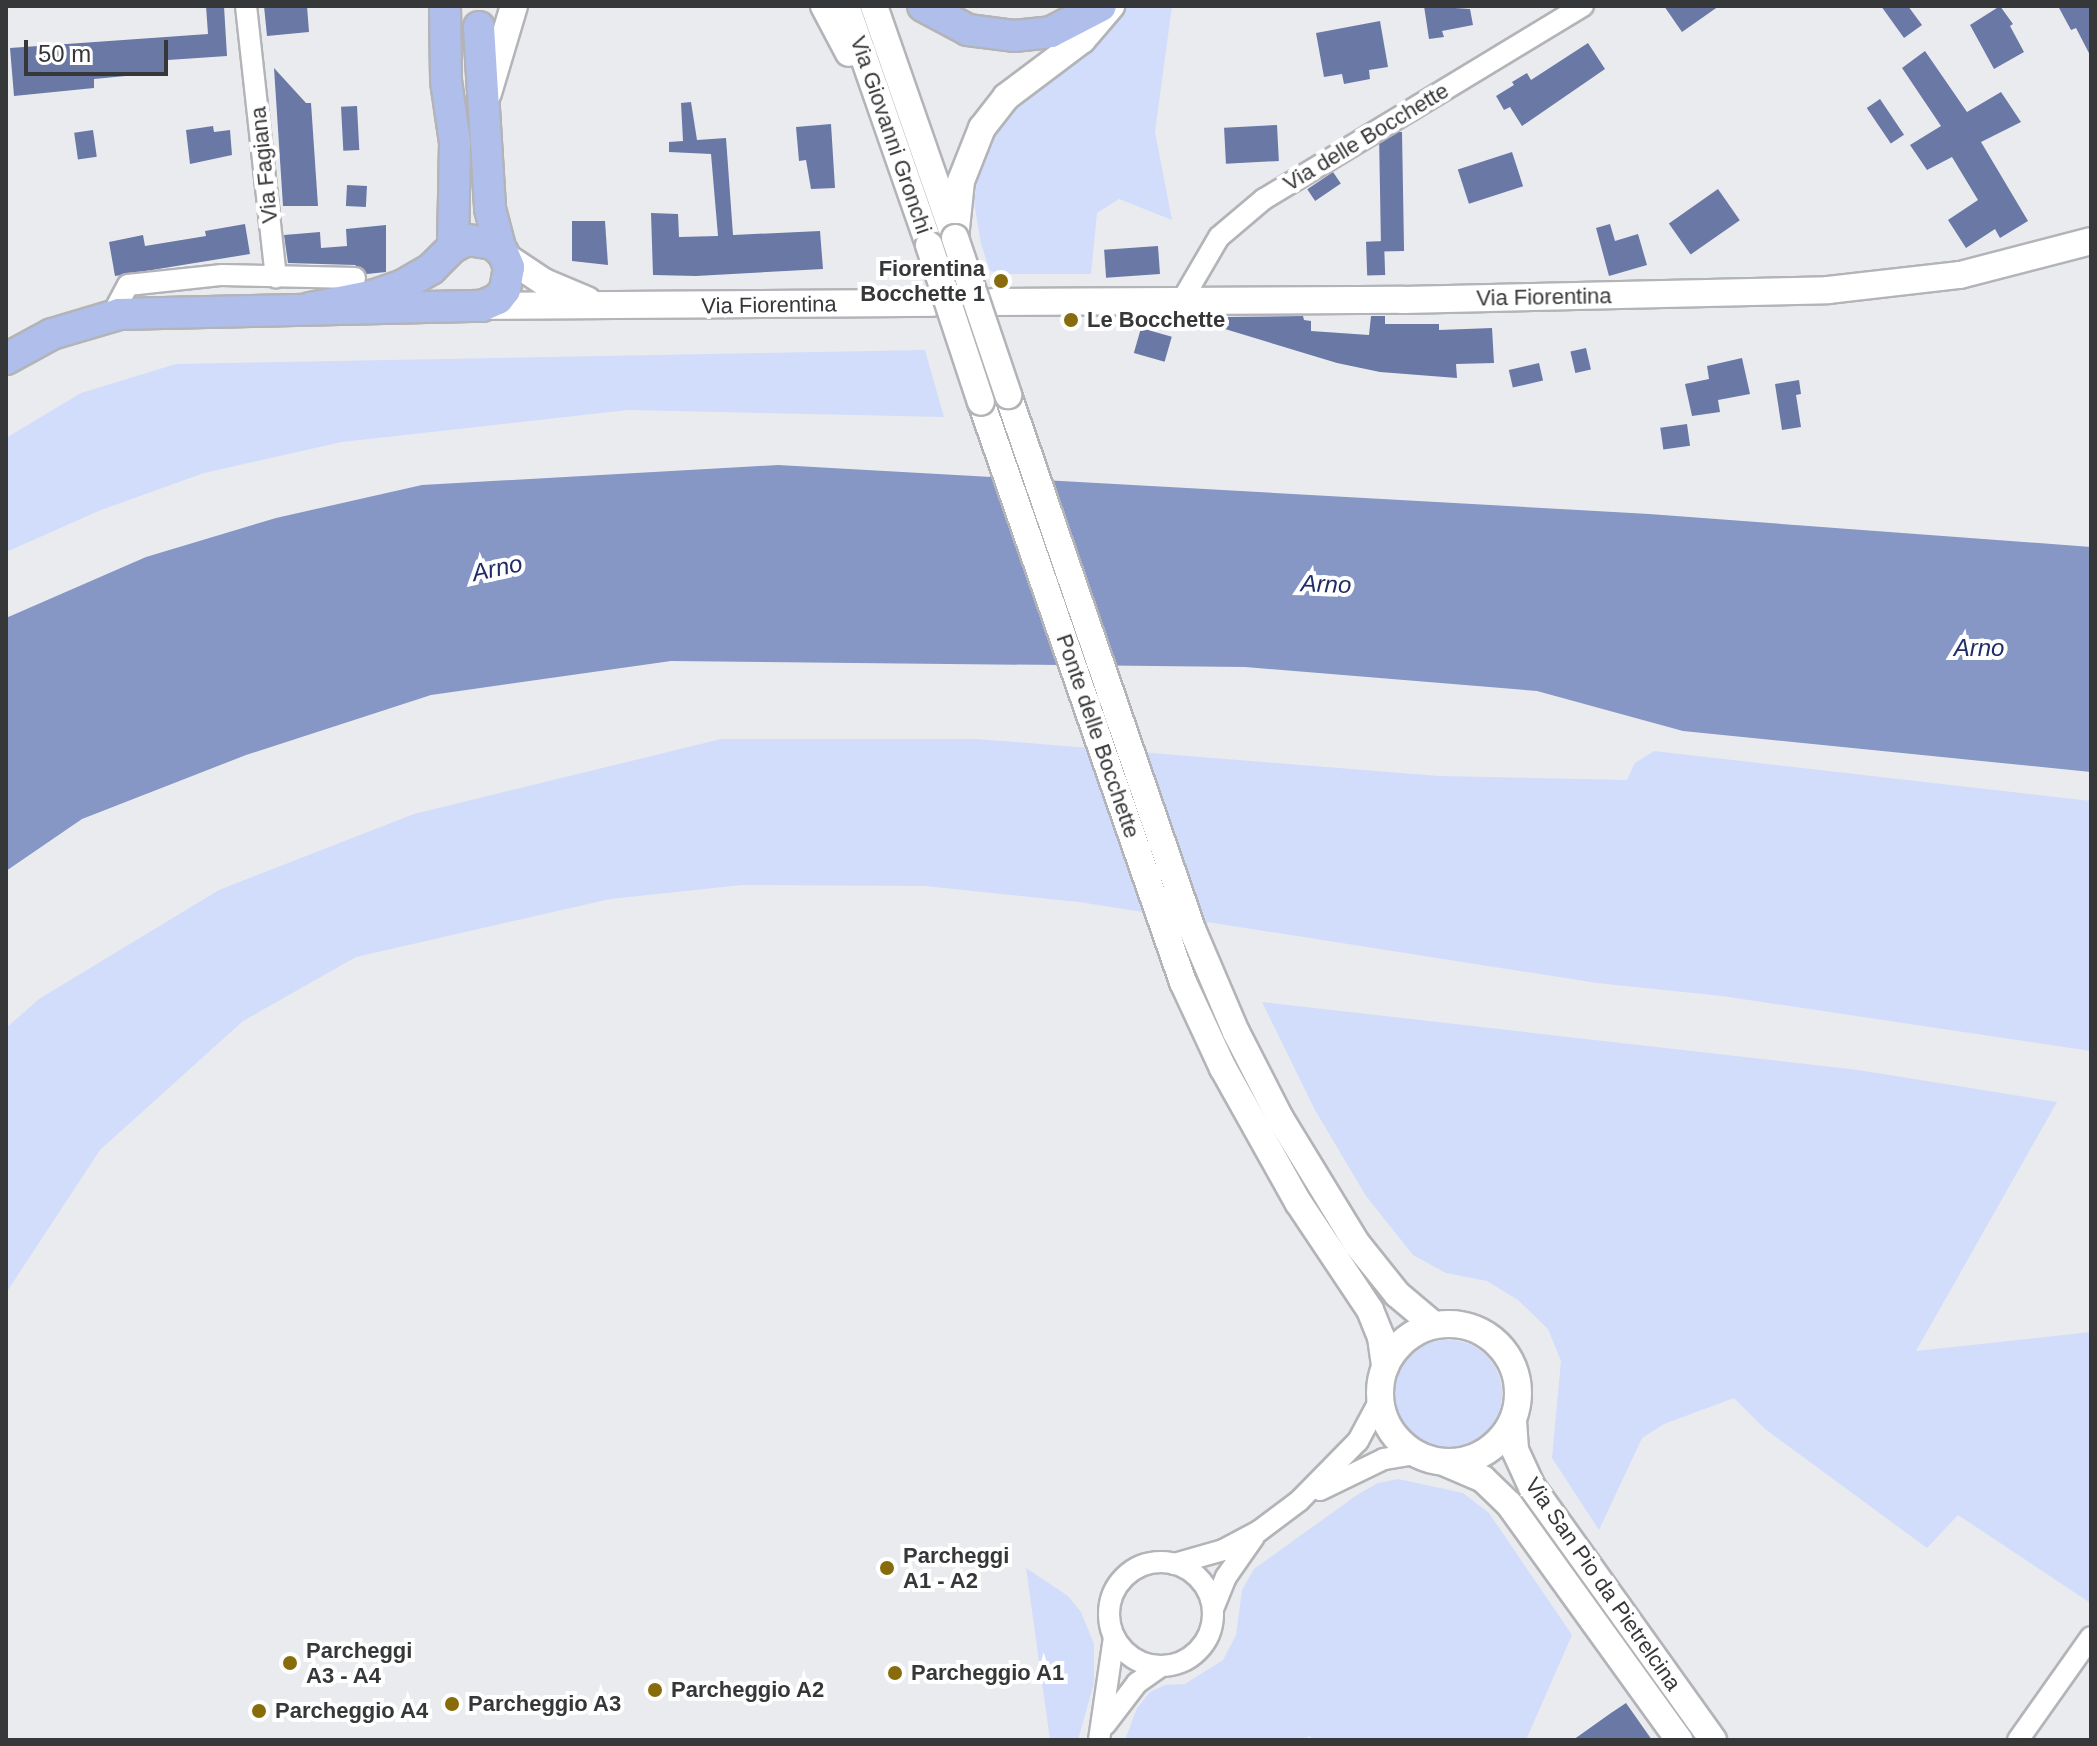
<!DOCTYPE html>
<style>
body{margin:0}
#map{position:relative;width:2097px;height:1746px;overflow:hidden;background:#eaebef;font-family:Helvetica,sans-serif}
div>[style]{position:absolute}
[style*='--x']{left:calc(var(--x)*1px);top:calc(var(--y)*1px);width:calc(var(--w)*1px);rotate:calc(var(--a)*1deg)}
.green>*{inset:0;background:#d2ddfb}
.round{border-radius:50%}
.water>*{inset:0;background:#8696c5}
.building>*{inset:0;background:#6a78a6;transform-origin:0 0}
.roads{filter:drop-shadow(2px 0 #b3b4b8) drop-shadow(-2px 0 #b3b4b8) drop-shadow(0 2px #b3b4b8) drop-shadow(0 -2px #b3b4b8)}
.minor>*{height:20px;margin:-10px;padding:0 10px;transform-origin:10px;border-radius:10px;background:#fff}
.minor>.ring{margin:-10px;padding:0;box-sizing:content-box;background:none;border:20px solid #fff;border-radius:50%}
.secondary>*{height:26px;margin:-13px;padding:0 13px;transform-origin:13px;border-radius:13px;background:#fff}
.secondary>.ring{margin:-13px;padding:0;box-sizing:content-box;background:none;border:26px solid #fff;border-radius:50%}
.primary>*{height:30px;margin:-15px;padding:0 15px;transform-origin:15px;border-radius:15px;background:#b0beeb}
.bridges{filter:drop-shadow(2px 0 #b3b4b8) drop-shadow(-2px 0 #b3b4b8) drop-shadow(0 2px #b3b4b8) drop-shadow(0 -2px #b3b4b8)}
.secondary-bridge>*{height:26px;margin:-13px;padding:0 13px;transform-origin:13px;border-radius:13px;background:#fff}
.dots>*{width:22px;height:22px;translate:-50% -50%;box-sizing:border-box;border:4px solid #fff;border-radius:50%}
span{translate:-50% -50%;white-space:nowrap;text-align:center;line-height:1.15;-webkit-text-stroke:8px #fff;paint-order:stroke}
.street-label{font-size:22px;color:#363738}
.poi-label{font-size:22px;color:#363738;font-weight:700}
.right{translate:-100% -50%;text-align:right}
.left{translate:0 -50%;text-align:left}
.water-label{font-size:24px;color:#1f2c65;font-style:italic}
.frame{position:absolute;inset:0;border:8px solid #363738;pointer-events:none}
.scale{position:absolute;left:24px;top:40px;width:144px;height:36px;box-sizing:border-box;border:4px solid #363738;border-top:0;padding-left:10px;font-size:24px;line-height:28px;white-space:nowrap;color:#363738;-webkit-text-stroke:6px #fff;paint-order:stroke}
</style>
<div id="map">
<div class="green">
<div style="clip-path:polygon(1127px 6px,1172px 6px,1155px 132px,1172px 220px,1119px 199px,1097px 213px,1091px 274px,1009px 274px,990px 271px,981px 244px,974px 202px,981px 155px,1008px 113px,1057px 74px)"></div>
<div style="clip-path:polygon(925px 350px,944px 417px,628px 410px,342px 442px,204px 473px,101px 510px,6px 552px,6px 438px,81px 393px,176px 364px)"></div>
<div style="clip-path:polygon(721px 739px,977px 739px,1439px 776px,1627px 780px,1635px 763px,1654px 751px,2091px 801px,2091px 1051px,1722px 996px,1597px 983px,1079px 902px,925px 886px,742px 885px,610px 899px,356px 957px,243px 1021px,100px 1150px,6px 1293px,6px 1028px,39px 999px,219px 890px,414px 814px)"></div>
<div style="clip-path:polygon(1262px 1002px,1858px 1070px,2057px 1102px,1916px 1351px,2091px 1332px,2089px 1602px,1958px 1515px,1927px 1548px,1765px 1429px,1734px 1398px,1664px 1424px,1642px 1438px,1599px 1530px,1552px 1458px,1561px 1361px,1548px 1329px,1518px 1300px,1487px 1281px,1446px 1273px,1413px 1255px,1366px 1196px,1315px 1110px)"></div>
<div class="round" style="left:1394px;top:1340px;width:108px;height:108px"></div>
<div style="clip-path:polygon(1398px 1479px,1463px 1493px,1489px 1513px,1572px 1635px,1526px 1740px,1318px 1740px,1308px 1736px,1306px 1740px,1125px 1740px,1137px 1708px,1150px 1692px,1165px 1685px,1185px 1684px,1223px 1660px,1236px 1635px,1242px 1590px,1254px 1569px,1357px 1495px,1378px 1483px)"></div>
<div style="clip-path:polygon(1026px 1568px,1068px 1596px,1081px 1612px,1094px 1644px,1094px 1683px,1078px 1740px,1050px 1740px)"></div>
</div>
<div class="water">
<div style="clip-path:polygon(778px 465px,1649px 514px,2091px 547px,2091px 772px,1683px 731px,1537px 691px,1245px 667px,671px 661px,431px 695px,246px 755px,82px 819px,6px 871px,6px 618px,146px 557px,276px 518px,422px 485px)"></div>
</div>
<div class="building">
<div style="clip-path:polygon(206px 6px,224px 6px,227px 56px,168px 60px,168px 72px,94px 79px,94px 88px,14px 96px,10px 48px,208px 34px)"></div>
<div style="clip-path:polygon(264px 6px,307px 6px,309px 32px,267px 36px)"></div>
<div style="clip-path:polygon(1424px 6px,1470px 9px,1473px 25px,1442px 31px,1444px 37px,1429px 39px)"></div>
<div style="clip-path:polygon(1664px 6px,1719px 6px,1682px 32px)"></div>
<div style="clip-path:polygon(1881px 6px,1908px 6px,1922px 25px,1904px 38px)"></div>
<div style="clip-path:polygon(2000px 6px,2013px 24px,2010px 26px,2024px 52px,1994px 69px,1970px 25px)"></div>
<div style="clip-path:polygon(2058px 6px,2091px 6px,2091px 57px,2076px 28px,2071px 30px)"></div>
<div style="clip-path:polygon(1380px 21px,1388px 67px,1369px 70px,1370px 79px,1344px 84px,1342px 74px,1324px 77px,1316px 33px)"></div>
<div style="clip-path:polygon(1588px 43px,1605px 69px,1522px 126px,1510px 107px,1504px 110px,1496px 96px,1514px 85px,1512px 82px,1527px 73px,1531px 80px)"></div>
<div style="clip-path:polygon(1925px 51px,1967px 112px,2001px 92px,2021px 122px,1981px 142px,2028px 221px,2000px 238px,1995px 229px,1966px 248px,1948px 220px,1978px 200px,1952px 157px,1927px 170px,1910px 145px,1941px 126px,1902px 68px)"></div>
<div style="clip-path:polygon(274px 68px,306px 103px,311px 103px,318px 206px,283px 206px)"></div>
<div style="left:1880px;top:99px;width:43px;height:16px;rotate:56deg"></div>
<div style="clip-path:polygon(691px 102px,697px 140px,726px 138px,733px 235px,820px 231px,823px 269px,696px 276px,653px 275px,651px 213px,678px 214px,679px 237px,718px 236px,711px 154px,669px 152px,669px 142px,683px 141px,681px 103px)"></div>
<div style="left:357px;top:106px;width:44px;height:16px;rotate:87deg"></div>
<div style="clip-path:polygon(831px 124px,835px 188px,811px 189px,806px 160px,799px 161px,796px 127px)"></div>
<div style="left:1277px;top:125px;width:36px;height:53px;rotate:87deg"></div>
<div style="clip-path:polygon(213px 126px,214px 132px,230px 130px,232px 155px,190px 164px,186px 130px)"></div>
<div style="left:93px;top:130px;width:27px;height:19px;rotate:82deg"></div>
<div style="left:1402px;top:132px;width:119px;height:23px;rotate:89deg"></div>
<div style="left:1512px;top:152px;width:36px;height:57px;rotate:72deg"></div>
<div style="left:1333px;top:172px;width:14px;height:31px;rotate:56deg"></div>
<div style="left:347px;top:185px;width:20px;height:21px;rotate:3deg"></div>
<div style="left:1718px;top:189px;width:38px;height:60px;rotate:55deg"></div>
<div style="clip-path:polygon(572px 221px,605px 221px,608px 265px,572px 261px)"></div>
<div style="clip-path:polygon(245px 224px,250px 254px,115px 276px,109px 242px,143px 235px,145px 246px,206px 236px,205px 231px)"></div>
<div style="clip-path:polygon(1610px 224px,1615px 241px,1638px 234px,1647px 265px,1609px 276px,1596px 228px)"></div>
<div style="clip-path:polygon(386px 225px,386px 272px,367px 274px,355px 265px,288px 263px,284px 235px,320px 232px,321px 248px,347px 246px,346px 229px)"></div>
<div style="left:1384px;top:241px;width:34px;height:18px;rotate:88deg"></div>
<div style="left:1158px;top:246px;width:28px;height:54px;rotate:86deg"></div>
<div style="clip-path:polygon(1303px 316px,1304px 320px,1311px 321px,1311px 331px,1369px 335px,1371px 316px,1385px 316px,1385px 324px,1439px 324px,1439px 330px,1492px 328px,1494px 363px,1456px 364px,1457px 378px,1380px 372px,1337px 363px,1225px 329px,1225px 317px)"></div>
<div style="left:1141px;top:328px;width:32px;height:26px;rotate:16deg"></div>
<div style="left:1586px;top:348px;width:22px;height:16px;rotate:77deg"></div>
<div style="clip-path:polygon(1742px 358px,1750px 394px,1718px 400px,1720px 412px,1692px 416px,1685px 384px,1709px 379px,1707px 366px)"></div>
<div style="left:1539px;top:363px;width:18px;height:31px;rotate:77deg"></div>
<div style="clip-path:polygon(1799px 380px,1801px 394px,1796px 395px,1801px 427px,1782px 430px,1775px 384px)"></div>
<div style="left:1687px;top:424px;width:22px;height:27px;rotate:82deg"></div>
<div style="clip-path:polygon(1626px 1703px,1652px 1740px,1573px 1740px,1611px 1713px)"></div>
</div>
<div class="roads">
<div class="minor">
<div style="--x:246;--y:6;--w:273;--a:83.7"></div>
<div style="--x:1181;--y:302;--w:75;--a:-59.7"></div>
<div style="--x:1219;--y:237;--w:59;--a:-40.2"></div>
<div style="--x:1264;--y:199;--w:373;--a:-31.2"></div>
<div style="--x:112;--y:315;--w:34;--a:-62"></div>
<div style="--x:128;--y:285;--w:95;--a:-6.1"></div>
<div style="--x:222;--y:275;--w:133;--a:1.3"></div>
<div style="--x:1320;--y:1490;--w:71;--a:-25.8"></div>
<div style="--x:1384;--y:1459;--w:32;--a:-9"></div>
<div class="ring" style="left:1109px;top:1562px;width:84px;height:84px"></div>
<div style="--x:1174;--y:1564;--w:51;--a:-15.9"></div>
<div style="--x:1223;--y:1550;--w:41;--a:-27.8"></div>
<div style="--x:1259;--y:1531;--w:50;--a:-36.9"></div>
<div style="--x:1299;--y:1501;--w:84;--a:-45.5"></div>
<div style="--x:1358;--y:1441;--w:47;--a:-61.8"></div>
<div style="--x:1213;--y:1609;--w:35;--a:-68"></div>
<div style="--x:1226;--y:1577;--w:49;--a:-55"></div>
<div style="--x:1105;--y:1725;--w:53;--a:-52.7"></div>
<div style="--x:1137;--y:1683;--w:29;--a:-35"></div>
<div style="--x:1099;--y:1740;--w:104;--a:-81.7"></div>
<div style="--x:2018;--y:1740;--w:126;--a:-54.7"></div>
</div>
<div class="secondary">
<div style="--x:824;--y:6;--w:53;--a:62"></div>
<div style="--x:846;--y:6;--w:253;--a:70.8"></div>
<div style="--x:874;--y:6;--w:234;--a:70.8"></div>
<div style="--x:488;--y:93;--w:91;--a:-73.4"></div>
<div style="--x:955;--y:238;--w:57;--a:-84"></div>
<div style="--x:961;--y:181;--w:57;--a:-68.4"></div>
<div style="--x:982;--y:128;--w:39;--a:-52"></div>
<div style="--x:1006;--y:97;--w:95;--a:-36.9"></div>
<div style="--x:1082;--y:40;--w:45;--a:-49.5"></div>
<div style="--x:505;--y:256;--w:47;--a:33.7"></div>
<div style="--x:544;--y:282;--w:47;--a:22.7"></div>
<div style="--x:993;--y:302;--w:410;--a:-0.3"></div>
<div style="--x:1403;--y:300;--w:425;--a:-1.3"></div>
<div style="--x:1828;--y:290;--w:133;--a:-6.5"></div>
<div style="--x:1960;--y:275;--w:135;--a:-14.5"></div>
<div style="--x:482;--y:306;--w:450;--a:-0.4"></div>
<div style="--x:1008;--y:395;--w:565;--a:70.99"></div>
<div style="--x:1192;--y:929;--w:112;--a:66.9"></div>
<div style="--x:1236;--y:1032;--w:97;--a:62.9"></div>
<div style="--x:1280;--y:1118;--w:148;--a:58.6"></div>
<div style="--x:1357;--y:1244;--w:64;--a:51.3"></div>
<div style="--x:1397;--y:1294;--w:48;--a:40"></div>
<div style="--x:981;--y:402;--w:614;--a:70.8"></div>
<div style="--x:1183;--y:982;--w:95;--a:65.1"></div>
<div style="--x:1223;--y:1068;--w:154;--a:60.8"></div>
<div style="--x:1298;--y:1202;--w:130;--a:56.3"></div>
<div style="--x:1370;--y:1310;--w:29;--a:68"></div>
<div style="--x:1381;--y:1337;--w:30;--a:82"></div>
<div class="ring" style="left:1380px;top:1324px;width:112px;height:112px"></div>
<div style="--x:1513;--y:1421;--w:29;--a:86"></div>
<div style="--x:1515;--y:1450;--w:41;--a:65.3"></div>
<div style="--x:1532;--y:1487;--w:311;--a:54.4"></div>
<div style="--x:1446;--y:1463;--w:40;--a:23.4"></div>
<div style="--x:1483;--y:1479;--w:36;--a:44"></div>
<div style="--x:1509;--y:1504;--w:291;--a:54.2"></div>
</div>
<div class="primary">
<div style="--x:445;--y:6;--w:75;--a:89.2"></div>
<div style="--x:446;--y:81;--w:63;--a:81.7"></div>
<div style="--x:455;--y:143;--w:104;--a:91.1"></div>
<div style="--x:923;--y:6;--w:51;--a:28.1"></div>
<div style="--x:968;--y:30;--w:46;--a:7.4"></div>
<div style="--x:1014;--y:36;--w:37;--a:-6"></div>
<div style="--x:1051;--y:32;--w:56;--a:-27.5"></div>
<div style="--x:479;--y:27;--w:182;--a:86.5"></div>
<div style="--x:490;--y:209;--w:43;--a:75.3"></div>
<div style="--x:6;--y:359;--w:52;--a:-28.5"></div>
<div style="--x:52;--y:334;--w:70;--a:-16.6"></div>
<div style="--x:119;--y:314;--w:363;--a:-1.3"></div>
<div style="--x:482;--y:306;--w:17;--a:-24"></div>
<div style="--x:498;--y:299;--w:11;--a:-52"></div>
<div style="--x:505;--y:290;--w:23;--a:-80"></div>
<div style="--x:509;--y:267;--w:15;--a:-113"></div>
<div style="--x:503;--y:253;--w:13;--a:-138"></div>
<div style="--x:493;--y:244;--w:26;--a:-171"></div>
<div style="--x:467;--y:240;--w:16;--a:153"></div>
<div style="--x:453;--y:247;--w:31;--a:135"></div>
<div style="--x:431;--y:269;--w:34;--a:150"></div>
<div style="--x:401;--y:286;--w:28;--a:161"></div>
<div style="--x:375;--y:295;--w:66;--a:168.7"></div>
</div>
</div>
<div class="bridges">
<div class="secondary-bridge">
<div style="--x:955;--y:238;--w:166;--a:71.3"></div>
<div style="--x:929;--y:245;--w:165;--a:71.7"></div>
</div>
</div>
<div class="dots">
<div style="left:1001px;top:281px;background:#886c0b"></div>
<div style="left:1071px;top:320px;background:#886c0b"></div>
<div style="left:887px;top:1568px;background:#886c0b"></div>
<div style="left:290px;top:1663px;background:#886c0b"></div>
<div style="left:895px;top:1673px;background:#886c0b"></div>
<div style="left:655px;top:1690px;background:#886c0b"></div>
<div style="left:452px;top:1704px;background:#886c0b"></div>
<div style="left:259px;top:1711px;background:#886c0b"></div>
</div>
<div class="street-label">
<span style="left:891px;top:135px;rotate:71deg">Via Giovanni Gronchi</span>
<span style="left:1366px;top:137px;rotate:-31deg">Via delle Bocchette</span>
<span style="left:264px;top:165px;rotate:-96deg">Via Fagiana</span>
<span style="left:1544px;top:297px;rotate:-1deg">Via Fiorentina</span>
<span style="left:769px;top:305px;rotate:-1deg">Via Fiorentina</span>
<span style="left:1098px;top:736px;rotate:71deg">Ponte delle Bocchette</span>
<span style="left:1603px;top:1584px;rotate:55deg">Via San Pio da Pietrelcina</span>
</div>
<div class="poi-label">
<span class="right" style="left:985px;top:281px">Fiorentina<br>Bocchette 1</span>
<span class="left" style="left:1087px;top:320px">Le Bocchette</span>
<span class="left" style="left:903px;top:1568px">Parcheggi<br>A1 - A2</span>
<span class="left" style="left:306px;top:1663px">Parcheggi<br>A3 - A4</span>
<span class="left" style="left:911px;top:1673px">Parcheggio A1</span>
<span class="left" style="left:671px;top:1690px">Parcheggio A2</span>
<span class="left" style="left:468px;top:1704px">Parcheggio A3</span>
<span class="left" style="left:275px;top:1711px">Parcheggio A4</span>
</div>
<div class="water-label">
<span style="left:497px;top:568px;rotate:-12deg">Arno</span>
<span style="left:1326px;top:584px;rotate:2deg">Arno</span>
<span style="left:1979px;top:648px">Arno</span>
</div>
<div class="frame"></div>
<div class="scale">50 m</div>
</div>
